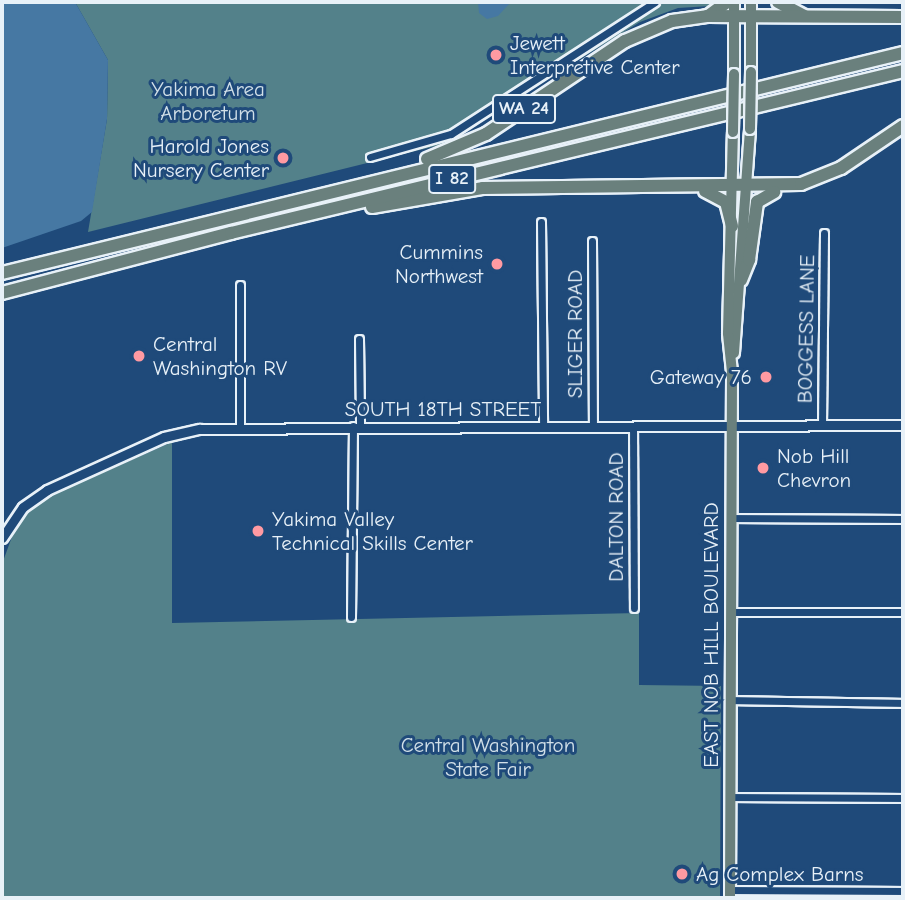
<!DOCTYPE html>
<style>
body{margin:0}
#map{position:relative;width:905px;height:900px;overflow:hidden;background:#1f4a7a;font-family:"Comic Neue",sans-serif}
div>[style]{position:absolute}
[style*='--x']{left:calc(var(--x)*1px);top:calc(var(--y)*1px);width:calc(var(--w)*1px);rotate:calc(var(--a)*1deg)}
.green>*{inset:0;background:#53818a}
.water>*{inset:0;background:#4678a3}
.roads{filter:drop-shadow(2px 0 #e8f1f8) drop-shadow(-2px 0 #e8f1f8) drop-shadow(0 2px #e8f1f8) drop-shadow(0 -2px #e8f1f8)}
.minor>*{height:7px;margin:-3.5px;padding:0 3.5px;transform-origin:3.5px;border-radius:3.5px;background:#1f4a7a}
.tertiary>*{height:9px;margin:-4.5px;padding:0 4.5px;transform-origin:4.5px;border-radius:4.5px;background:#1f4a7a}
.primary>*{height:10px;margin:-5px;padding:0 5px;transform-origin:5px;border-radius:5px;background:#6a807d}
.motorway>*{height:12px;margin:-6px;padding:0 6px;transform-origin:6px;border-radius:6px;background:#6a807d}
.bridges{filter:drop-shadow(2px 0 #e8f1f8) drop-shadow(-2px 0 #e8f1f8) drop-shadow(0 2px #e8f1f8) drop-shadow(0 -2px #e8f1f8)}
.primary-bridge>*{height:10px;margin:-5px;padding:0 5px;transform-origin:5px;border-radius:5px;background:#6a807d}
.dots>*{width:19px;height:19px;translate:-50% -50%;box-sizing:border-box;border:4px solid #1f4a7a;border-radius:50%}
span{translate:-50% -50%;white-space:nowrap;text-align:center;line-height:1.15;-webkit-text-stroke:6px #1f4a7a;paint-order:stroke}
.shield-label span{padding:2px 5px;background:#1f4a7a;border:2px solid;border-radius:5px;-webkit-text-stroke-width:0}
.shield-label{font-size:19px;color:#e8f1f8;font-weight:700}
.poi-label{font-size:21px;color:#e8f1f8}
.left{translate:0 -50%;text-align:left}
.right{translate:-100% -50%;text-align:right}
.park-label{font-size:21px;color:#d2e0e8}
.street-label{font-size:21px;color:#e8f1f8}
.frame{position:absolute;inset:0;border:4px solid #e8f1f8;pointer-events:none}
</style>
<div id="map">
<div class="green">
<div style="clip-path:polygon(75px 2px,710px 2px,710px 6px,678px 8px,640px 22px,440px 145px,88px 232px,107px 119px,108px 60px)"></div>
<div style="clip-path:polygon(172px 442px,172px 623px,639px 613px,639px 685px,721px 686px,720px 898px,2px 898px,2px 564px,13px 534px,29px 510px,57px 493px)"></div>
</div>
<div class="water">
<div style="clip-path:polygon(2px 2px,75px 2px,108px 60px,107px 119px,92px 212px,81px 221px,2px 248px)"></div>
<div style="clip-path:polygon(478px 2px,511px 2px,498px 16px,487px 19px,479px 13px)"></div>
</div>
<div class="roads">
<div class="minor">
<div style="--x:370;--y:157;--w:84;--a:-15.9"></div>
<div style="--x:451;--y:134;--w:243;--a:-32.9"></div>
<div style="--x:541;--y:222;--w:205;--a:89.4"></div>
<div style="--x:592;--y:241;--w:184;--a:89.7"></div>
<div style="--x:359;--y:339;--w:87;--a:89.3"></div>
<div style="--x:822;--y:425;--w:192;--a:-89.4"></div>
<div style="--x:633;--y:426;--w:182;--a:89.7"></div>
<div style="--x:240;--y:428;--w:143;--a:-90"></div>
<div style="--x:730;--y:518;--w:173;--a:0.3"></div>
<div style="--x:730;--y:612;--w:173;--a:0"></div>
<div style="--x:351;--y:617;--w:191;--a:-89.4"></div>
<div style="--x:730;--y:700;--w:173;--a:1"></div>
<div style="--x:729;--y:797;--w:174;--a:0.3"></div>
<div style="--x:730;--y:890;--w:173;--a:0.3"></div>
</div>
<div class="tertiary">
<div style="--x:2;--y:538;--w:37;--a:-56"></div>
<div style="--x:23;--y:507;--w:29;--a:-35"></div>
<div style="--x:47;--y:490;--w:128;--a:-24.4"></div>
<div style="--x:164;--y:437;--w:37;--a:-13"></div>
<div style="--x:200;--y:429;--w:703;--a:-0.33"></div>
</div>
<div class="primary">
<div style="--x:751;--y:72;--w:70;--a:-90"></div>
<div style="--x:734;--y:74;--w:72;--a:-90"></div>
<div style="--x:734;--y:353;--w:225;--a:-85.9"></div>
<div style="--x:730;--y:898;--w:526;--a:-89.78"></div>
<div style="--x:732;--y:372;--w:39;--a:-96"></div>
<div style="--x:728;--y:333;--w:201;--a:-88.6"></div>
</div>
<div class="motorway">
<div style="--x:778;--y:2;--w:30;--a:28"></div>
<div style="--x:708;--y:16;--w:24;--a:-36"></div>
<div style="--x:427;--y:159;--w:64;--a:-23"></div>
<div style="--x:486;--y:134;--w:167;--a:-33.8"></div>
<div style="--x:625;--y:41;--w:51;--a:-23.1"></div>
<div style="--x:672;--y:21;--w:35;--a:-8"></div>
<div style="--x:707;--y:16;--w:196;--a:0.3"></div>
<div style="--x:705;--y:191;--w:24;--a:28"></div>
<div style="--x:726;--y:202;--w:25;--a:76"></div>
<div style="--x:372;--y:207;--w:113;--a:-9.7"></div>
<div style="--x:483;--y:188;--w:318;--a:-0.7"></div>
<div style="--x:801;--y:184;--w:43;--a:-21.8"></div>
<div style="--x:841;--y:168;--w:75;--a:-34.1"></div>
<div style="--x:2;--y:273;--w:927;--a:-13.72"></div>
<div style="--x:741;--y:280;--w:22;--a:-68"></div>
<div style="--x:749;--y:260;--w:59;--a:-82.1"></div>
<div style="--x:757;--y:202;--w:20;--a:-30"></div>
<div style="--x:2;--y:293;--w:237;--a:-14.7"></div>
<div style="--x:231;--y:233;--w:691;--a:-13.55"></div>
</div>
</div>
<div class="bridges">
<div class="primary-bridge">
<div style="--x:750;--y:129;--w:57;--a:-89"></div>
<div style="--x:733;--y:132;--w:58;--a:-89"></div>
</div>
</div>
<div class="dots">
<div style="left:496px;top:55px;background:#ff9aa2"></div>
<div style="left:283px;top:158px;background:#ff9aa2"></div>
<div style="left:497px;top:264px;background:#ff9aa2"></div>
<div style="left:139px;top:356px;background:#ff9aa2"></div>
<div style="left:766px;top:377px;background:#ff9aa2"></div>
<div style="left:763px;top:468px;background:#ff9aa2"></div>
<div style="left:258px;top:531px;background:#ff9aa2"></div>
<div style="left:682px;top:874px;background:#ff9aa2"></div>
</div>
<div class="shield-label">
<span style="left:524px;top:109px">WA 24</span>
<span style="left:452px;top:179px">I 82</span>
</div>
<div class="poi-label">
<span class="left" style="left:510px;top:55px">Jewett<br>Interpretive Center</span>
<span class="right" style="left:269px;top:158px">Harold Jones<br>Nursery Center</span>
<span class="right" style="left:483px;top:264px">Cummins<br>Northwest</span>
<span class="left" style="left:153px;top:356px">Central<br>Washington RV</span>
<span class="right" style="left:752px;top:377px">Gateway 76</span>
<span class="left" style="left:777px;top:468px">Nob Hill<br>Chevron</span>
<span class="left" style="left:272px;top:531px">Yakima Valley<br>Technical Skills Center</span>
<span class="left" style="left:696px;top:874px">Ag Complex Barns</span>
</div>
<div class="park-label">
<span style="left:208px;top:101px">Yakima Area<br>Arboretum</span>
<span style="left:488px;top:757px">Central Washington<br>State Fair</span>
</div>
<div class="street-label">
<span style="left:806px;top:329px;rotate:-89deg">BOGGESS LANE</span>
<span style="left:575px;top:334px;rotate:-90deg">SLIGER ROAD</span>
<span style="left:443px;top:409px">SOUTH 18TH STREET</span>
<span style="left:616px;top:517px;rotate:-90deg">DALTON ROAD</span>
<span style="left:711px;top:635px;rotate:-90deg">EAST NOB HILL BOULEVARD</span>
</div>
<div class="frame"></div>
</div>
